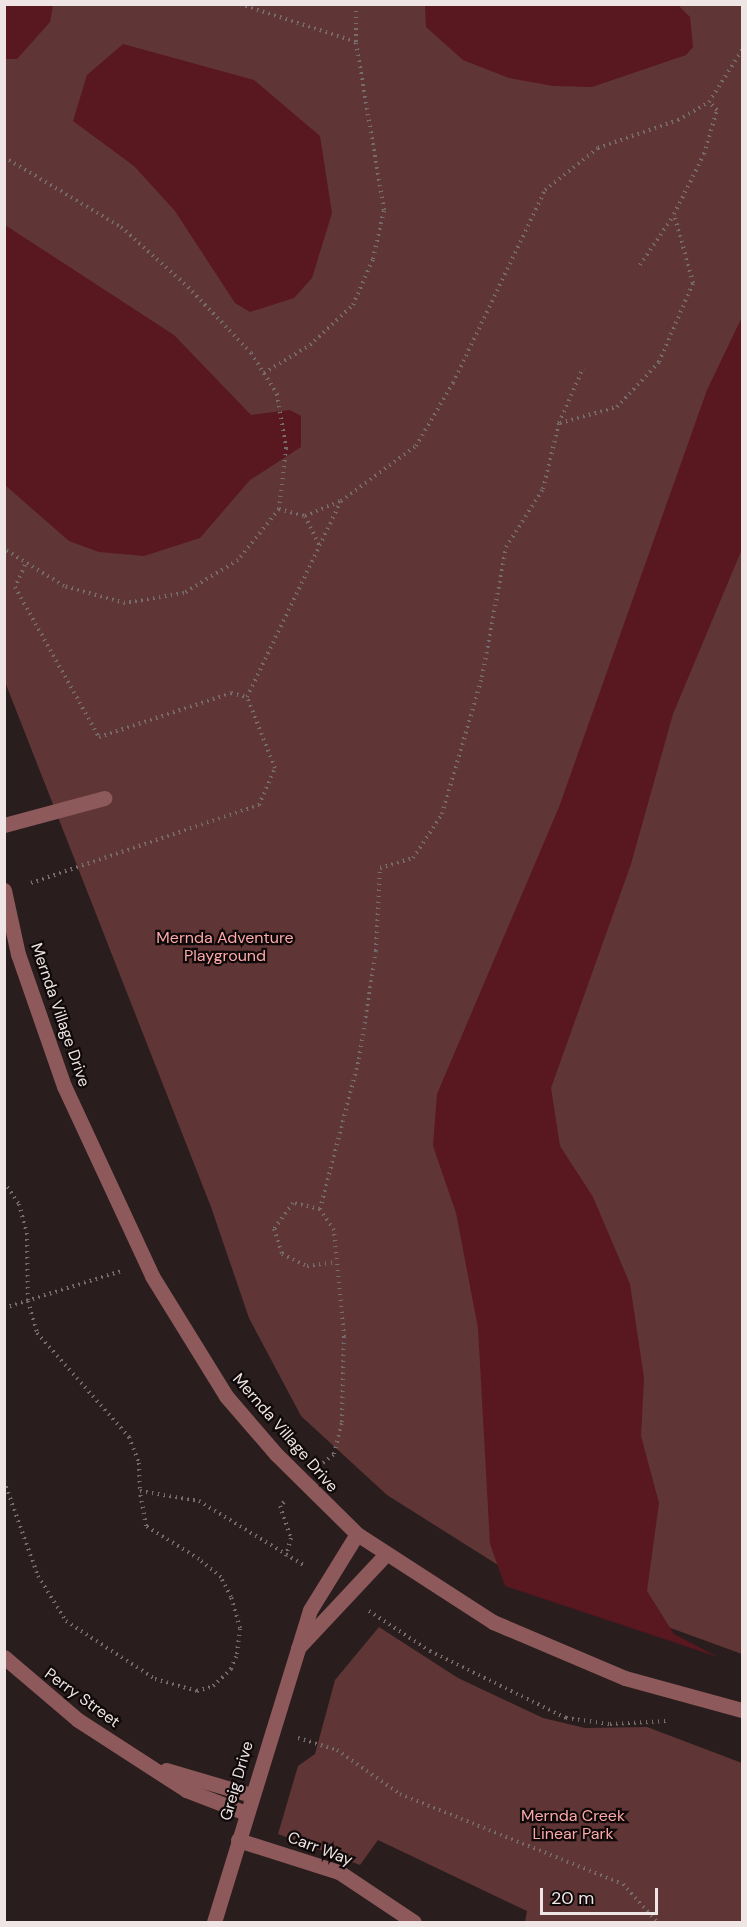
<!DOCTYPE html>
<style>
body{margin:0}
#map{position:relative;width:747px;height:1927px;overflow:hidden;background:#2a1d1d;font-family:"DM Sans",sans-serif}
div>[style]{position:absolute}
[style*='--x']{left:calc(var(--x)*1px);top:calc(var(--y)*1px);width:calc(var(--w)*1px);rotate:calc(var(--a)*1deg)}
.green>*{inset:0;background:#603536}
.water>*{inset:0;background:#59171f}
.path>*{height:4px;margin-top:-2px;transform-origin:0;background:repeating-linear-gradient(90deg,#776c6c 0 1.5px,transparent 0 6px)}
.service>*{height:15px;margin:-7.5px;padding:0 7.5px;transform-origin:7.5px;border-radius:7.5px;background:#8e595a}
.minor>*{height:15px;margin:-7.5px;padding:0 7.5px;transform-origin:7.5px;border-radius:7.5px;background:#8e595a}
.tertiary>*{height:15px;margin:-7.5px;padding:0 7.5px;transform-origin:7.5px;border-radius:7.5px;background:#8e595a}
span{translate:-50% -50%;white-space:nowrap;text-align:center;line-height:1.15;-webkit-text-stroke:4.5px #0f0909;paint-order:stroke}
.park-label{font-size:16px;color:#fda8a9}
.street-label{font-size:16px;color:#efe5e5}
.frame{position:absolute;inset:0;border:6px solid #efe5e5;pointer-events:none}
.scale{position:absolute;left:540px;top:1888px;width:118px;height:27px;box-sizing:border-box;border:3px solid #efe5e5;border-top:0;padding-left:8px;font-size:18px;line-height:21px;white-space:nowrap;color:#efe5e5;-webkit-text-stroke:4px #0f0909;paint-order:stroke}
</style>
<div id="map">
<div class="green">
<div style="clip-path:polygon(5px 5px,742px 5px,742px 1654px,498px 1565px,387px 1495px,301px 1416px,249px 1318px,211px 1207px,5px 682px)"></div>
<div style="clip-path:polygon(379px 1627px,458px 1678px,543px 1718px,585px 1728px,647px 1727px,742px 1763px,742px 1922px,525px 1922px,527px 1911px,378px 1840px,360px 1865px,278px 1834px,298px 1766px,315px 1754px,335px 1680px)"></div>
</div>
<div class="water">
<div style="clip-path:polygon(4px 5px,53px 5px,50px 22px,17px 59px,5px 59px)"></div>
<div style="clip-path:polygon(425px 5px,678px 5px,690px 17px,693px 47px,686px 55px,592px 87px,553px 86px,509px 78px,463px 60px,426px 27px)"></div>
<div style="clip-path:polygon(123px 44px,254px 80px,320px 136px,332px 213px,312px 278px,294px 298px,250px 312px,235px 303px,175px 211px,134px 166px,73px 121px,87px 75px)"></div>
<div style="clip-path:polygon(5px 225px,174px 335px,251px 415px,290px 410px,301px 416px,301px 447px,250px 480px,200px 538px,144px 556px,99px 552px,69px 541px,5px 485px)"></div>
<div style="clip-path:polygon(742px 317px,742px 549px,673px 714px,631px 864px,551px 1088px,560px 1146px,593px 1197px,630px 1284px,644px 1378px,641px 1436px,659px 1503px,647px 1591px,674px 1634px,718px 1657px,505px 1586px,490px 1544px,478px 1328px,456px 1213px,433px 1146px,437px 1094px,559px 807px,707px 390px)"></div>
</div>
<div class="path">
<div style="--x:240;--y:4;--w:122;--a:18.1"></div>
<div style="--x:4;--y:157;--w:136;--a:30.9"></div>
<div style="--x:121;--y:227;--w:90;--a:41.8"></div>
<div style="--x:188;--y:287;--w:91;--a:46.3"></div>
<div style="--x:251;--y:353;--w:49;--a:57.6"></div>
<div style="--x:277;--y:394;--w:55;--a:80.5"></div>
<div style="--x:286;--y:448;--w:61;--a:96.5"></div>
<div style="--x:279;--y:509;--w:65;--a:128.8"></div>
<div style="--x:238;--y:560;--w:63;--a:148.6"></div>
<div style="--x:184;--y:593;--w:60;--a:170.4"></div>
<div style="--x:125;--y:603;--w:63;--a:-164.4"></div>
<div style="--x:64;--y:586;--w:70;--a:-148.3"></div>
<div style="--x:640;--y:265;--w:60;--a:-55.8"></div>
<div style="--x:264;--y:373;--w:54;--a:-31.3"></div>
<div style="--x:310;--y:345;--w:59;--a:-42.9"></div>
<div style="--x:353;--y:305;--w:50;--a:-66.5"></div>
<div style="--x:373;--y:259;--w:50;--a:-77.3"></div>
<div style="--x:384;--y:210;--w:170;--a:-99.5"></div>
<div style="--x:356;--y:42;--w:38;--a:-90"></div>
<div style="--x:560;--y:423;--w:59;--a:-15.7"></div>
<div style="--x:617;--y:407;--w:62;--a:-47"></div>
<div style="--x:659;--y:362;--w:86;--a:-66.7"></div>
<div style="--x:693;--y:283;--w:72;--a:-105.4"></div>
<div style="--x:674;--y:214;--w:67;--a:-63.4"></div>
<div style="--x:704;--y:154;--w:46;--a:-73.5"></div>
<div style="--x:717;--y:110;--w:11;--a:-135"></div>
<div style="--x:279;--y:509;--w:27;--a:15"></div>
<div style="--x:305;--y:516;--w:32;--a:64"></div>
<div style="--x:305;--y:516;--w:38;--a:-23"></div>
<div style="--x:25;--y:565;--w:24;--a:114"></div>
<div style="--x:15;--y:587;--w:172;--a:60.8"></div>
<div style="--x:99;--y:737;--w:139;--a:-18.4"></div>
<div style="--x:231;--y:693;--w:16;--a:14"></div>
<div style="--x:247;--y:697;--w:217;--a:-64.4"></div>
<div style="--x:341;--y:501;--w:93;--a:-36.3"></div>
<div style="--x:416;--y:446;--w:73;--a:-59.6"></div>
<div style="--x:453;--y:383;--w:214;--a:-64.5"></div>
<div style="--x:545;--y:190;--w:68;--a:-38.4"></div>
<div style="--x:598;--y:148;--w:85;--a:-19.3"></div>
<div style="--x:678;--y:120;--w:36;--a:-30"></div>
<div style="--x:709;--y:102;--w:62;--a:-57.6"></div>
<div style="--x:31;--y:883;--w:241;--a:-18.9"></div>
<div style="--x:259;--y:805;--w:40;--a:-66.6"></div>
<div style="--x:275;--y:768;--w:76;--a:-111.5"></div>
<div style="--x:4;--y:1182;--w:27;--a:56"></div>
<div style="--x:19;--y:1204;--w:30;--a:75"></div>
<div style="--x:27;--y:1233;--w:68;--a:89.2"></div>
<div style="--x:28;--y:1301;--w:33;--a:74"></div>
<div style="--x:37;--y:1333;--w:139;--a:48.5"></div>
<div style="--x:129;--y:1437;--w:28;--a:69"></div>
<div style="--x:139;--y:1463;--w:28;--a:88"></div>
<div style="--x:140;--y:1491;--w:60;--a:9.6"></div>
<div style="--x:199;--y:1501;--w:124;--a:31.5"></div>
<div style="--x:320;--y:1209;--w:155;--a:-75.4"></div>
<div style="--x:359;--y:1059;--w:109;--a:-81.1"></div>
<div style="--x:376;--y:951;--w:83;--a:-87.2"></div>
<div style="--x:380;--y:868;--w:34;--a:-17"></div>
<div style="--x:413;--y:858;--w:53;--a:-56.6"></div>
<div style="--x:442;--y:814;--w:143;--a:-73.7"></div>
<div style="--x:482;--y:677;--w:132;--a:-79.5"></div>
<div style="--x:506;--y:547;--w:69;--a:-57.5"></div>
<div style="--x:543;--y:489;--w:68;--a:-76.4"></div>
<div style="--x:559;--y:423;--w:60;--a:-66.4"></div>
<div style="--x:4;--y:1308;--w:123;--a:-17.5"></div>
<div style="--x:323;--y:1463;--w:14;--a:-39"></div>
<div style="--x:334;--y:1454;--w:33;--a:-76"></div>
<div style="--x:342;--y:1422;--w:85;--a:-88.7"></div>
<div style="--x:344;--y:1337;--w:107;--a:-95.3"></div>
<div style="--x:334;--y:1230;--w:25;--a:-124"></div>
<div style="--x:320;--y:1209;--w:28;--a:-167"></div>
<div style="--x:293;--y:1203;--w:32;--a:126"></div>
<div style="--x:274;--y:1229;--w:26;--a:72"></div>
<div style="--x:282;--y:1254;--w:28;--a:26"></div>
<div style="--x:307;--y:1266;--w:27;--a:-8"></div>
<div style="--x:4;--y:1481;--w:101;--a:70.3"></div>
<div style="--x:38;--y:1576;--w:53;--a:58.1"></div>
<div style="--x:66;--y:1621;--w:106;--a:33.1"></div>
<div style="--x:155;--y:1679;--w:44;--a:15.9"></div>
<div style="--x:197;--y:1691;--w:17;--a:-17"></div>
<div style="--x:213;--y:1686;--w:25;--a:-43"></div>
<div style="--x:231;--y:1669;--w:16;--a:-68"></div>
<div style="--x:237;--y:1654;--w:26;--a:-83"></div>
<div style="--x:240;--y:1628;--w:32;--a:-106"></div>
<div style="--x:231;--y:1597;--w:22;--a:-117"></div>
<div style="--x:221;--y:1577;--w:28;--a:-141"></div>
<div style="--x:199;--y:1559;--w:62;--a:-148.1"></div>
<div style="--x:146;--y:1526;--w:36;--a:-100"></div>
<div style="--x:284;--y:1502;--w:6;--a:135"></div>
<div style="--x:280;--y:1506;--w:34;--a:71"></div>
<div style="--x:291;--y:1538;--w:19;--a:106"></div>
<div style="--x:369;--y:1611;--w:73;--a:33.3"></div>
<div style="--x:430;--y:1651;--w:152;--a:26.2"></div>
<div style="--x:566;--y:1718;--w:44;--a:7.8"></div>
<div style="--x:610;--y:1724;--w:56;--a:-3.1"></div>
<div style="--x:298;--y:1738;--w:41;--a:17.1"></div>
<div style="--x:337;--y:1750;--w:77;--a:34.9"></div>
<div style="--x:400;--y:1794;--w:240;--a:22"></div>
<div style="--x:623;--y:1884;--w:51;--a:48.2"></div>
</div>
<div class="service">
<div style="--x:4;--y:825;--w:104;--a:-15.1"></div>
<div style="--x:238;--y:1840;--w:106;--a:17.6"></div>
<div style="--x:339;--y:1872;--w:90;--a:33.7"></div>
</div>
<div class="minor">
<div style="--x:298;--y:1648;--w:127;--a:-46.9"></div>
<div style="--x:4;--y:1657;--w:97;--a:40.4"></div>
<div style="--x:78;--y:1720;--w:129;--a:32.9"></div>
<div style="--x:186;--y:1790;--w:64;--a:21"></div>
<div style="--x:166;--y:1770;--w:89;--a:16.4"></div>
<div style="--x:214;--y:1922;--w:326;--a:-72.9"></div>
<div style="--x:310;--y:1610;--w:89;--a:-58.3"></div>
</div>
<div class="tertiary">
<div style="--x:4;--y:890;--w:66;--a:77.7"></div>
<div style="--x:18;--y:954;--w:140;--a:70.8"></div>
<div style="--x:64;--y:1086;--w:209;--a:65.1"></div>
<div style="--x:152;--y:1276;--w:141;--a:58.3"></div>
<div style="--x:226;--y:1396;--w:77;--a:49.2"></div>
<div style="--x:276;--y:1454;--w:114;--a:44.6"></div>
<div style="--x:357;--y:1534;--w:162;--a:32.9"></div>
<div style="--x:493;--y:1622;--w:143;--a:23"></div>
<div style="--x:625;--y:1678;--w:121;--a:15.3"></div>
</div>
<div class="park-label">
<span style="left:225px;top:947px">Mernda Adventure<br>Playground</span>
<span style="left:573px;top:1825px">Mernda Creek<br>Linear Park</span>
</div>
<div class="street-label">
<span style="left:60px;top:1015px;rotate:71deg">Mernda Village Drive</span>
<span style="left:285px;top:1433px;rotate:49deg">Mernda Village Drive</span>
<span style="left:82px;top:1698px;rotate:36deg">Perry Street</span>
<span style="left:237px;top:1781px;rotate:-74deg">Greig Drive</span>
<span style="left:320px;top:1849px;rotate:21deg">Carr Way</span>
</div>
<div class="frame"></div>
<div class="scale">20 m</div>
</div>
